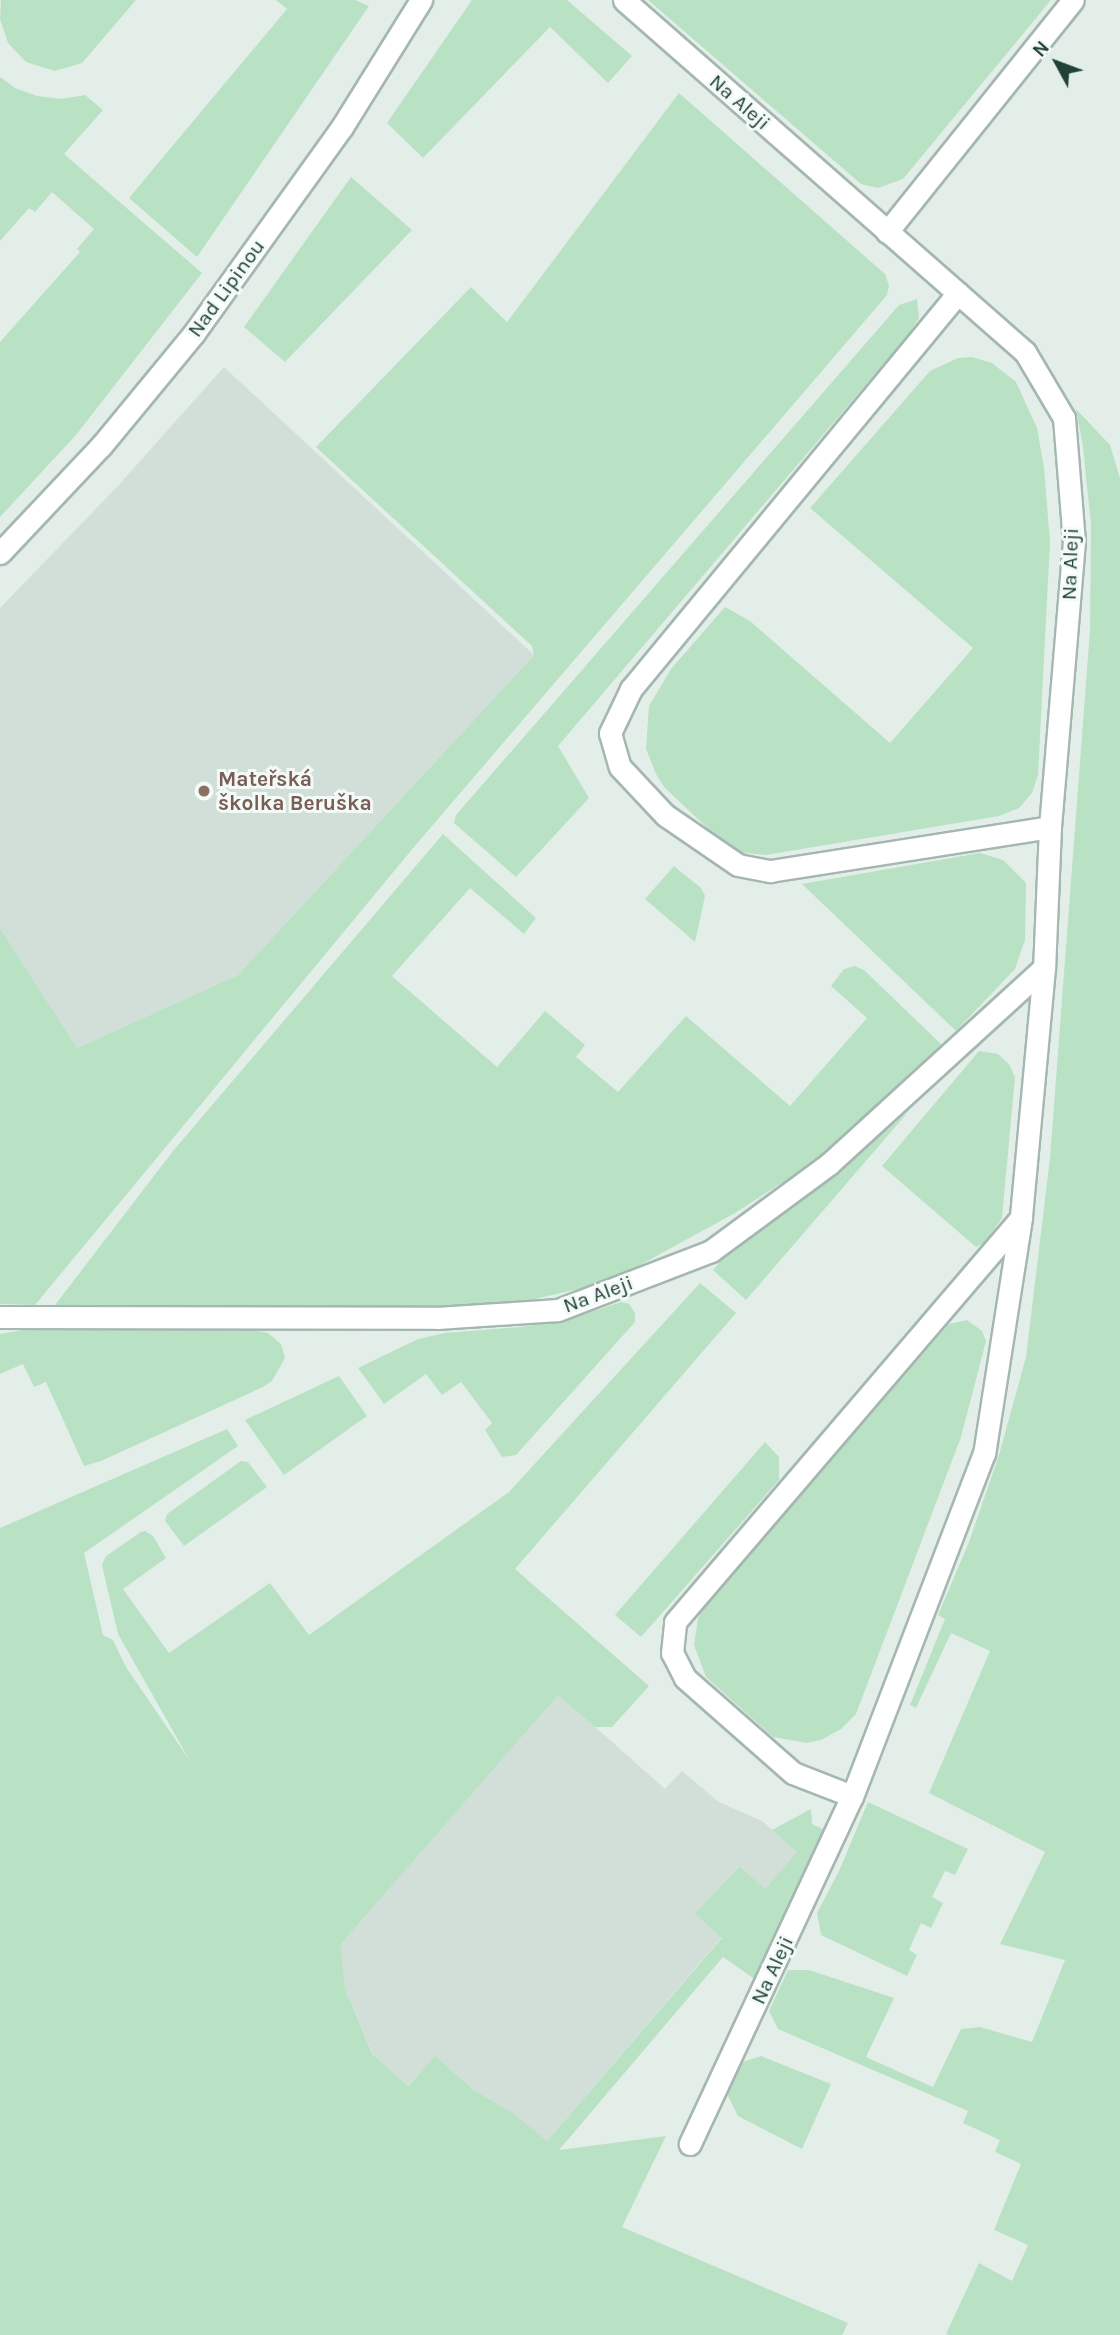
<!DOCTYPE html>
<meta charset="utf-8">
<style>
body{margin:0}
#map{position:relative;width:1120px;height:2335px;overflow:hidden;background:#e3eee9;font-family:Karla,sans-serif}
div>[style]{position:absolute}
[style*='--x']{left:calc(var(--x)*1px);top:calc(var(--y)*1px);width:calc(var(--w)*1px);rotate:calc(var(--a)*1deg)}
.built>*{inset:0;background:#d1dfd8}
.green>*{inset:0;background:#b9e2c5}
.roads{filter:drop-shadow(2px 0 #a5b7b1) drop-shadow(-2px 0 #a5b7b1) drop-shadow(0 2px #a5b7b1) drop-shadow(0 -2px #a5b7b1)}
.street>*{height:21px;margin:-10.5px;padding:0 10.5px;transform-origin:10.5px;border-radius:10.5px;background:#fff}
.dots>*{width:19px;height:19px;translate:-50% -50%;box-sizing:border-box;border:4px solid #f4faf7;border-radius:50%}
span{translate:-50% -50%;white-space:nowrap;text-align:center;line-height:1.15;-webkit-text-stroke:6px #f4faf7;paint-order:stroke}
.street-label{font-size:21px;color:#204239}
.education-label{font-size:21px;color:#785e54;font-weight:700}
.left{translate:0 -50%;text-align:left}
.north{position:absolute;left:1022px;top:28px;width:70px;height:70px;-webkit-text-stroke:5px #f4faf7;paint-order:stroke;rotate:311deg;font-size:19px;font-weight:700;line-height:28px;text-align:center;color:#204239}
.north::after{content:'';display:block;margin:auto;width:24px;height:32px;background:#204239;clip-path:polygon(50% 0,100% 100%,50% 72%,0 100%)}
</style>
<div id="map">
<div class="built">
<div style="clip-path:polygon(224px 367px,534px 655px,238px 975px,77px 1048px,0 928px,0 608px,117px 487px)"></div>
<div style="clip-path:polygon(558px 1694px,665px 1789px,682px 1771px,719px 1802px,762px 1821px,798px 1852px,765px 1889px,738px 1866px,696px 1914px,722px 1937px,546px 2142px,510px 2111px,474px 2090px,436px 2057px,410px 2086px,374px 2056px,345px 1989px,341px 1944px)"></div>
</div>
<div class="green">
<div style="clip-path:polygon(1px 0,136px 0,82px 63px,55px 71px,26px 62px,8px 43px,0 19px)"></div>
<div style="clip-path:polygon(276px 0,355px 0,369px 6px,197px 257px,129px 198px,287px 9px)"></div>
<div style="clip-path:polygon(472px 0,567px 0,632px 56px,608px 83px,550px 27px,423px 158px,387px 123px)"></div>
<div style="clip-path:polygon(648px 0,1051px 0,903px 179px,878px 188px,861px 184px)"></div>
<div style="clip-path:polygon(0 77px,15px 88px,37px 96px,61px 99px,85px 95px,103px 110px,64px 154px,202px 273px,76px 435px,0 517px,0 342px,80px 252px,77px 249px,94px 229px,52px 192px,35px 212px,29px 208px,0 241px)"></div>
<div style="clip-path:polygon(679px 93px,885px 274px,889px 286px,887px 295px,414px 847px,35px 1305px,0 1304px,0 928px,77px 1048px,238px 975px,534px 655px,532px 646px,316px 447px,471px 287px,507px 322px)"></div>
<div style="clip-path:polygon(351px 177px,412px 230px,285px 362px,244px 327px)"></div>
<div style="clip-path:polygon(917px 299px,919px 318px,908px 335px,558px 746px,589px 798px,516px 877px,454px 823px,456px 815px,899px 305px)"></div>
<div style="clip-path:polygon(972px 357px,992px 363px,1016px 382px,1037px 428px,1044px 468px,1050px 542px,1038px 775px,1032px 793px,1019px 808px,999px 816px,766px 855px,744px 853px,733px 848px,719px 839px,664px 787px,656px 774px,646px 749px,649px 706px,671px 669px,725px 607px,750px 621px,890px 743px,973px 648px,810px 508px,930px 371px,958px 358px)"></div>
<div style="clip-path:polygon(1076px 409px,1110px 445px,1120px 478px,1120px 2335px,949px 2335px,946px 2334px,979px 2263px,1012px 2281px,1028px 2245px,994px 2230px,1021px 2164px,995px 2152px,1000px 2140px,963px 2123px,968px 2111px,778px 2029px,769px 2011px,788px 1970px,809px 1970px,894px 1998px,866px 2057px,933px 2087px,961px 2029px,980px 2027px,1032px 2042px,1065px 1960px,1000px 1944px,1045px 1852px,929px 1793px,990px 1651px,951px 1633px,916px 1708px,910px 1705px,945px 1619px,938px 1615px,969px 1542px,999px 1455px,1026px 1357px,1050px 1158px,1090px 630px,1091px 525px,1083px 447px)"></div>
<div style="clip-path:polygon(443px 834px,536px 918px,524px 934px,470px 888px,392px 976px,497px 1067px,545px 1011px,585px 1045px,576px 1057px,618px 1092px,686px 1016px,790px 1106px,867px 1018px,831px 986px,844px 969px,855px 966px,864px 970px,943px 1046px,864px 1121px,808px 1166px,735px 1213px,609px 1282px,517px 1303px,467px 1308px,55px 1305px,173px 1151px)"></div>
<div style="clip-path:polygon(980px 853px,1003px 860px,1026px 883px,1025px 940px,1015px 969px,956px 1031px,802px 884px)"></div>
<div style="clip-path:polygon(674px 866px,701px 888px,705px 896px,695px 942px,645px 899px)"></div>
<div style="clip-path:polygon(979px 1051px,998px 1054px,1009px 1064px,1015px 1077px,1002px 1218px,985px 1242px,976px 1247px,882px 1166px)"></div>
<div style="clip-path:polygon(909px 1111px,746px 1300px,713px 1270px,738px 1241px,822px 1186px)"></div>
<div style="clip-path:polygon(700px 1283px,736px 1313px,515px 1569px,649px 1686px,612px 1727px,595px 1727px,558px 1695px,341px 1944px,345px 1989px,373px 2055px,409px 2086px,435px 2056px,474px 2090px,510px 2111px,547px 2141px,722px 1938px,695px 1914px,739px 1866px,765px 1889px,797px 1852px,772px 1830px,811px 1809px,812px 1824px,829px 1832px,756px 1980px,723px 1957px,559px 2150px,666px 2136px,622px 2227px,848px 2323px,842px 2335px,0 2335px,0 1528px,227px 1429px,238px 1446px,84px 1553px,103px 1635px,113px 1640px,126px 1667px,190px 1761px,118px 1634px,102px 1565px,106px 1556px,141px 1532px,145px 1531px,153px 1536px,166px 1558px,123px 1589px,169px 1653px,270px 1583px,309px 1635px,509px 1492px)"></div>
<div style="clip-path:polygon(621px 1302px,629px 1304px,635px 1313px,635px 1322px,516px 1455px,502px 1457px,485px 1430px,492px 1423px,461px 1382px,442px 1395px,426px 1374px,384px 1404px,358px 1368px,418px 1339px,445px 1333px,521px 1327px,570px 1319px)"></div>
<div style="clip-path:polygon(967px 1320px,982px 1331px,986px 1341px,961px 1437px,856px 1714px,841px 1729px,821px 1740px,807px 1743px,773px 1737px,706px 1677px,694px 1645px,698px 1619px,704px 1606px,949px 1324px)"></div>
<div style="clip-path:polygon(29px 1329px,258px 1331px,268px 1333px,281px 1344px,285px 1358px,272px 1381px,263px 1387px,101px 1461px,84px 1466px,46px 1382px,34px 1387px,23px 1364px,0 1374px,0 1334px)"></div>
<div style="clip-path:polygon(339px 1376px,367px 1416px,284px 1475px,245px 1420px)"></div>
<div style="clip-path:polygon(765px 1442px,779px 1457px,779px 1480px,641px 1637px,615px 1615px)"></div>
<div style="clip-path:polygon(241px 1461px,248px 1462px,267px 1487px,184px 1546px,165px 1521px,167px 1514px)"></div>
<div style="clip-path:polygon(868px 1802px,968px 1849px,955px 1875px,945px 1871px,932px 1897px,943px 1903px,931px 1928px,921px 1923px,909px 1950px,917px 1955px,907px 1976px,821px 1935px,817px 1913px,839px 1871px)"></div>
<div style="clip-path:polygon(761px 2056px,831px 2084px,802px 2149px,738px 2116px,727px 2094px,743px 2062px)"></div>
</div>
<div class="roads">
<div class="street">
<div style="--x:624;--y:0;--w:534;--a:41.28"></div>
<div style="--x:1025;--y:352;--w:77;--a:59.4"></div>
<div style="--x:1064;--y:418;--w:123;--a:85.4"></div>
<div style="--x:1074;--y:541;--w:287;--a:94.8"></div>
<div style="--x:1050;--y:827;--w:141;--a:92.4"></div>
<div style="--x:1044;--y:968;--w:251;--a:95.3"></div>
<div style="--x:1021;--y:1218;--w:238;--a:98.9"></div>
<div style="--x:984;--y:1453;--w:368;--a:111"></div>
<div style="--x:852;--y:1796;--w:384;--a:115"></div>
<div style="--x:887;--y:232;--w:297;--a:-51.3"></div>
<div style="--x:958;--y:293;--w:514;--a:129.55"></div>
<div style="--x:631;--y:689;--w:49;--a:115.5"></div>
<div style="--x:610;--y:733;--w:35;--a:74"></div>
<div style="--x:620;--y:767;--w:66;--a:46.8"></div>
<div style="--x:665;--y:815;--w:88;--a:34.4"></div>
<div style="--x:738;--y:865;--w:33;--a:11"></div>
<div style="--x:770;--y:871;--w:283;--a:-8.9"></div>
<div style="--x:0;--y:553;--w:147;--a:-46.7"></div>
<div style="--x:101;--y:446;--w:146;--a:-50.5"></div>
<div style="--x:194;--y:333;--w:254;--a:-54.3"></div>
<div style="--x:342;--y:127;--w:150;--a:-58.1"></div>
<div style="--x:0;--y:1317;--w:437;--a:0.1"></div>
<div style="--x:437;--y:1318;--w:121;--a:-3.8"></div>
<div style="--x:558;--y:1310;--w:164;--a:-21.1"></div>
<div style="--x:711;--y:1251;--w:147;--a:-36.4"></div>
<div style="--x:829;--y:1164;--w:291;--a:-42.4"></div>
<div style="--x:852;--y:1796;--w:63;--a:-158.7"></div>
<div style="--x:793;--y:1773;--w:144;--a:-138.7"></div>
<div style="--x:685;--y:1678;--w:28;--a:-117"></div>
<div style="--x:672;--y:1653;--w:31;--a:-84"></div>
<div style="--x:675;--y:1622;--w:531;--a:-49.43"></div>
</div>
</div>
<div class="dots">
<div style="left:204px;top:791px;background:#8d6e63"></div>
</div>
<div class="street-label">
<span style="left:740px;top:102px;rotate:41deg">Na Aleji</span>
<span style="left:226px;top:288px;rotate:-54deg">Nad Lipinou</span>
<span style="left:1070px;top:564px;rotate:-88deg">Na Aleji</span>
<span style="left:598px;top:1294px;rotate:-20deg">Na Aleji</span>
<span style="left:772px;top:1970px;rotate:-65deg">Na Aleji</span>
</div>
<div class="education-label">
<span class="left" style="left:218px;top:791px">Mateřská<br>školka Beruška</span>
</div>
<div class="north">N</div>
</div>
